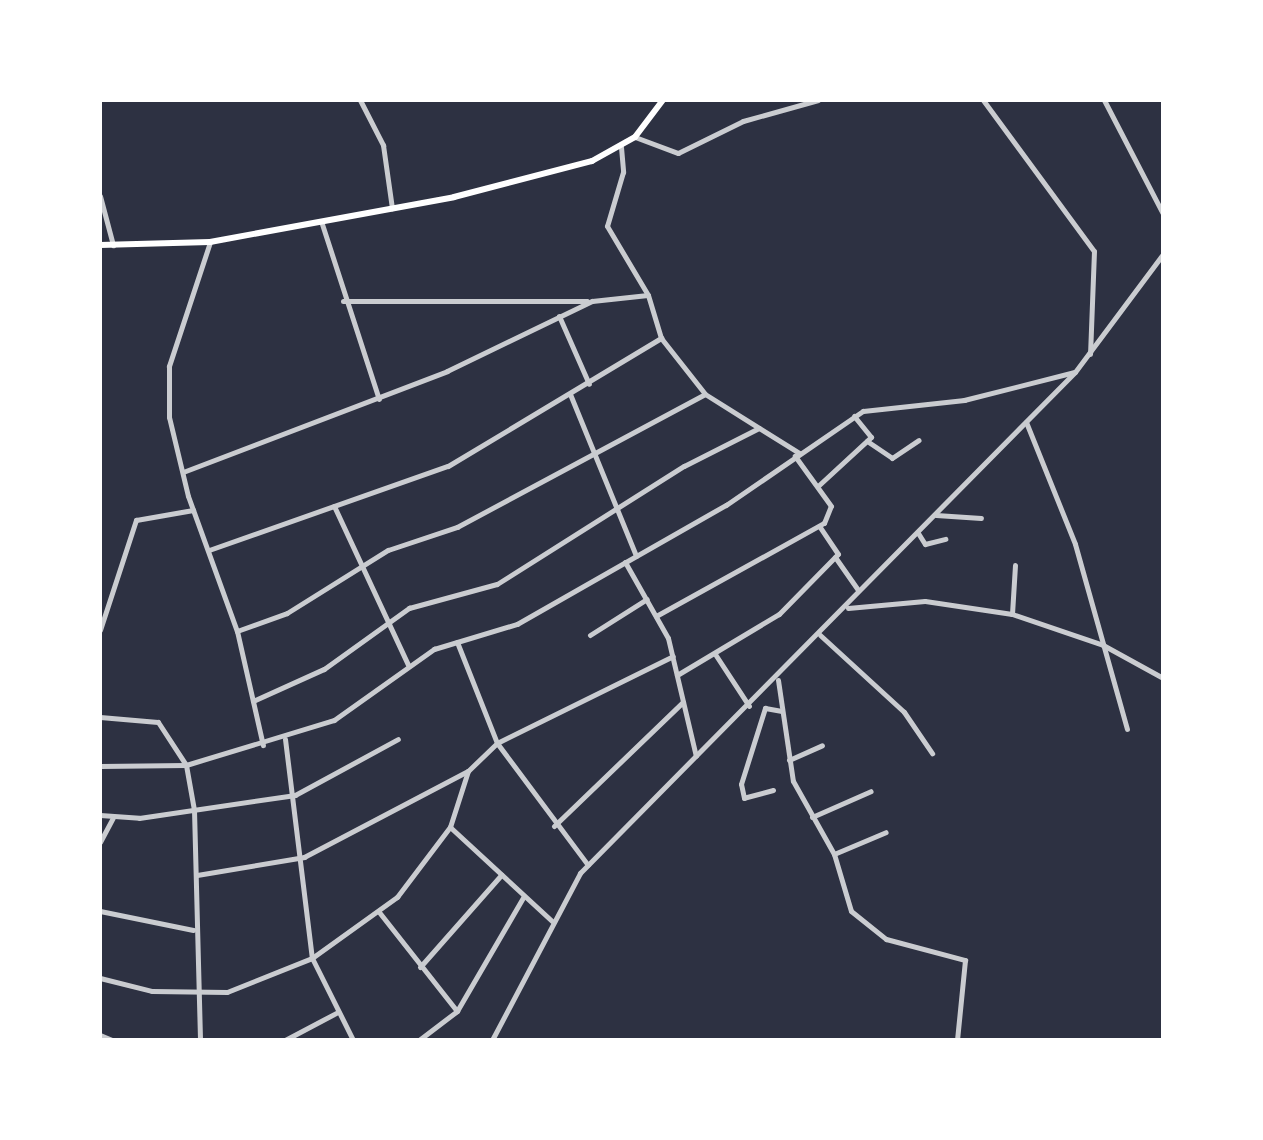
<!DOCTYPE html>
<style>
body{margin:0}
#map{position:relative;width:1263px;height:1140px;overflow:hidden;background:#2d3142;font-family:Quicksand,sans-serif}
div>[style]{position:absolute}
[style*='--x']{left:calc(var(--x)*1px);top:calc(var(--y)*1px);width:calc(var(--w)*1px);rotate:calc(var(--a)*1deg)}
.minor>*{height:5px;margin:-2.5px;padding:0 2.5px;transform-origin:2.5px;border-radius:2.5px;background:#caccd0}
.secondary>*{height:6px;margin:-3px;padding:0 3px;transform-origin:3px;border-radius:3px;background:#fff}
span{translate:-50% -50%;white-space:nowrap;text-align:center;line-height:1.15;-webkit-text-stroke:8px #fff;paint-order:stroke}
.frame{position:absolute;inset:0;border:102px solid #fff;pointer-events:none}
</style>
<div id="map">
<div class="minor">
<div style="--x:360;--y:100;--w:51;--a:62.9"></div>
<div style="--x:383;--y:145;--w:64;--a:81.9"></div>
<div style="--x:983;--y:100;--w:187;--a:53.7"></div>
<div style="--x:1094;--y:251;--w:103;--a:92.2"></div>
<div style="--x:1104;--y:100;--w:128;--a:62.6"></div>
<div style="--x:635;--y:137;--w:46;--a:20.4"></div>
<div style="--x:678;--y:153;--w:72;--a:-26.2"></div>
<div style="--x:743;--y:121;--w:78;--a:-15.6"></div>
<div style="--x:621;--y:147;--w:25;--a:85"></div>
<div style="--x:623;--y:172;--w:56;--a:106.5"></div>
<div style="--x:607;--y:226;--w:80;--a:59.3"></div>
<div style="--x:648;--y:295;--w:45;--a:73.2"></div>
<div style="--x:661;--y:338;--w:71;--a:51.8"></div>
<div style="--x:705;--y:394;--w:111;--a:32.1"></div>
<div style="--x:100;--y:196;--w:51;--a:75.1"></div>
<div style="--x:322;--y:224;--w:184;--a:72"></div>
<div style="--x:210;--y:242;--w:131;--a:108.3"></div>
<div style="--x:169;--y:366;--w:51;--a:90"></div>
<div style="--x:169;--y:417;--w:81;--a:76.5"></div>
<div style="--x:188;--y:496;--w:144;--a:70.1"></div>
<div style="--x:237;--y:631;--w:117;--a:77.2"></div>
<div style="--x:343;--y:301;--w:244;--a:0"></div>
<div style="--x:559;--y:316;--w:74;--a:66.2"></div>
<div style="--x:570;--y:394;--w:175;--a:67.8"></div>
<div style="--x:1026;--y:422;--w:131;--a:68.1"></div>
<div style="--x:1075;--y:544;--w:192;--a:74.3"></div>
<div style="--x:867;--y:441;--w:30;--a:34"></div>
<div style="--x:892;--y:458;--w:32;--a:-34"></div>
<div style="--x:183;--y:472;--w:283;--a:-20.9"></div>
<div style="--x:447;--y:371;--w:161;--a:-25.8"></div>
<div style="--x:592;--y:301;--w:56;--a:-6.1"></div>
<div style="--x:819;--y:485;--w:71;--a:-42.7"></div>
<div style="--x:871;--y:437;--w:27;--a:-129"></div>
<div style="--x:334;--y:506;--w:175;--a:65"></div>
<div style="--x:936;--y:515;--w:45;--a:3.8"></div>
<div style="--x:918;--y:533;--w:13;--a:58"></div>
<div style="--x:925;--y:544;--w:21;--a:-14"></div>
<div style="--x:209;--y:550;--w:253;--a:-19.4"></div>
<div style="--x:448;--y:466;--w:249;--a:-31"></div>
<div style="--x:835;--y:557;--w:39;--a:55"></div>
<div style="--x:625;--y:562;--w:87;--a:60.5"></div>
<div style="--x:668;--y:638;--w:121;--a:76.7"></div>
<div style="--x:848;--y:608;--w:77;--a:-5.2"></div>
<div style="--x:925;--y:601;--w:88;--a:8.5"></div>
<div style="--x:1012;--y:614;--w:96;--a:18.8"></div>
<div style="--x:1103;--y:645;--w:68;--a:28.8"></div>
<div style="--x:1012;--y:614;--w:49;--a:-86.5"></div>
<div style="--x:656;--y:616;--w:192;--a:-29"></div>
<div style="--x:824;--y:523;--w:18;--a:-68"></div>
<div style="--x:831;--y:506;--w:62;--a:-125.8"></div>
<div style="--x:100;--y:630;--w:116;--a:-71.9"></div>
<div style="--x:136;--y:520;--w:58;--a:-10"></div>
<div style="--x:237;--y:631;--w:53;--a:-19.8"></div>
<div style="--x:287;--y:613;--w:119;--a:-32"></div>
<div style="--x:388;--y:550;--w:73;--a:-18.4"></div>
<div style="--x:457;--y:527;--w:281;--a:-28.2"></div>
<div style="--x:590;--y:635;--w:67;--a:-32.3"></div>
<div style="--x:820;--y:635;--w:114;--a:42.5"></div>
<div style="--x:904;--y:712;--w:50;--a:55.7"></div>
<div style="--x:457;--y:642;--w:109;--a:68.4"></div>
<div style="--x:497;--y:743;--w:152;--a:53.3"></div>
<div style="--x:715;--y:654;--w:62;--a:56.8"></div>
<div style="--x:677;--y:675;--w:119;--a:-30.9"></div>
<div style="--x:779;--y:614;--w:84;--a:-45.5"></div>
<div style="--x:838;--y:554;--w:32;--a:-124"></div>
<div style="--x:778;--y:680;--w:102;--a:81.6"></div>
<div style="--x:793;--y:781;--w:84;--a:60.7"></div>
<div style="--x:834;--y:854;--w:59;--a:73.4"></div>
<div style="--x:851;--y:911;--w:45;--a:38.7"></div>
<div style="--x:886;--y:939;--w:82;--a:14.9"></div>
<div style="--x:965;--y:960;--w:80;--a:95.7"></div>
<div style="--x:253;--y:701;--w:78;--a:-24.3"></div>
<div style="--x:324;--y:669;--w:105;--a:-35.7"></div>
<div style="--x:409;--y:608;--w:91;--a:-15.3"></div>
<div style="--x:497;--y:584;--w:221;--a:-32.3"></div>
<div style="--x:684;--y:466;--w:84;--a:-26.9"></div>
<div style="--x:100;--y:717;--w:58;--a:4.9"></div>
<div style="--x:158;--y:722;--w:51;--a:56.9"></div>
<div style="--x:186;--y:765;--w:46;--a:79.9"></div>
<div style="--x:194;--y:810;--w:230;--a:88.5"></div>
<div style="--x:285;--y:739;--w:221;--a:83"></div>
<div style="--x:312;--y:958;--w:92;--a:63.4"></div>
<div style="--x:789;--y:760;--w:36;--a:-24"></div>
<div style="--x:100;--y:766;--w:86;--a:-0.7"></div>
<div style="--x:186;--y:765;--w:155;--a:-16.9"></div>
<div style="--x:334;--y:720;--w:123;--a:-35.4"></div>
<div style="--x:434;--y:649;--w:87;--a:-16.8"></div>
<div style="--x:517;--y:624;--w:241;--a:-29.7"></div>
<div style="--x:726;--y:505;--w:166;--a:-34.5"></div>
<div style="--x:863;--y:411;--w:102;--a:-6.2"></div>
<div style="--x:964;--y:400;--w:114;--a:-14.2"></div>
<div style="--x:773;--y:790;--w:30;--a:165"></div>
<div style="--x:744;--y:798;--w:14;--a:-102"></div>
<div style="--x:741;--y:784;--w:80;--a:-72.5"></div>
<div style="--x:765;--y:708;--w:17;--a:10"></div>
<div style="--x:100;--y:815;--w:39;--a:4"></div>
<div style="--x:139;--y:818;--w:158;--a:-8.4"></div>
<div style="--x:295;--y:795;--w:117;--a:-28.5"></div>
<div style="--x:812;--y:817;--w:64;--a:-23.8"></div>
<div style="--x:554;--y:826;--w:179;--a:-43.9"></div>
<div style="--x:450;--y:827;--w:139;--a:42.7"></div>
<div style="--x:100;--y:842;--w:27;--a:-62"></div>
<div style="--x:834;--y:854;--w:56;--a:-22.9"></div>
<div style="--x:197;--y:875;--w:109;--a:-9.5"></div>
<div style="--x:304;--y:857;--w:185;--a:-27.7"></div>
<div style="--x:100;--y:911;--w:95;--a:11.5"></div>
<div style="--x:379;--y:912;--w:126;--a:51.8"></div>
<div style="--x:420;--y:967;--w:123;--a:-48.6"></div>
<div style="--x:100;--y:978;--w:54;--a:14"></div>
<div style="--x:152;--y:991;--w:75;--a:0.8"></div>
<div style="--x:227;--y:992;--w:92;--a:-21.8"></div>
<div style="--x:312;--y:958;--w:105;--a:-35.7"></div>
<div style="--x:397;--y:897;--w:88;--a:-52.9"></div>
<div style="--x:450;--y:827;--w:59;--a:-72.2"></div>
<div style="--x:468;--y:771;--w:40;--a:-44"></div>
<div style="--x:497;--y:743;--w:196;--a:-26.3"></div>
<div style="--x:100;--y:1035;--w:13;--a:23"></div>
<div style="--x:285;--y:1040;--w:58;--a:-27.9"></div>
<div style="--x:419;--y:1040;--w:48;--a:-37.3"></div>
<div style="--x:457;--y:1011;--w:133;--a:-59.8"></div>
<div style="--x:492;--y:1040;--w:189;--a:-62.2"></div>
<div style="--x:580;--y:873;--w:704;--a:-45.35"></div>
<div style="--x:1075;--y:372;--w:147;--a:-53.3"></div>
</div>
<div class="secondary">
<div style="--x:100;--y:245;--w:110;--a:-1.6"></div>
<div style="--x:210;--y:242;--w:248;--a:-10.4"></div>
<div style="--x:454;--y:197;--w:143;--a:-14.6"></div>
<div style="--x:592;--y:161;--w:49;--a:-29.2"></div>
<div style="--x:635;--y:137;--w:46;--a:-52.9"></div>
</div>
<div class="frame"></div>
</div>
